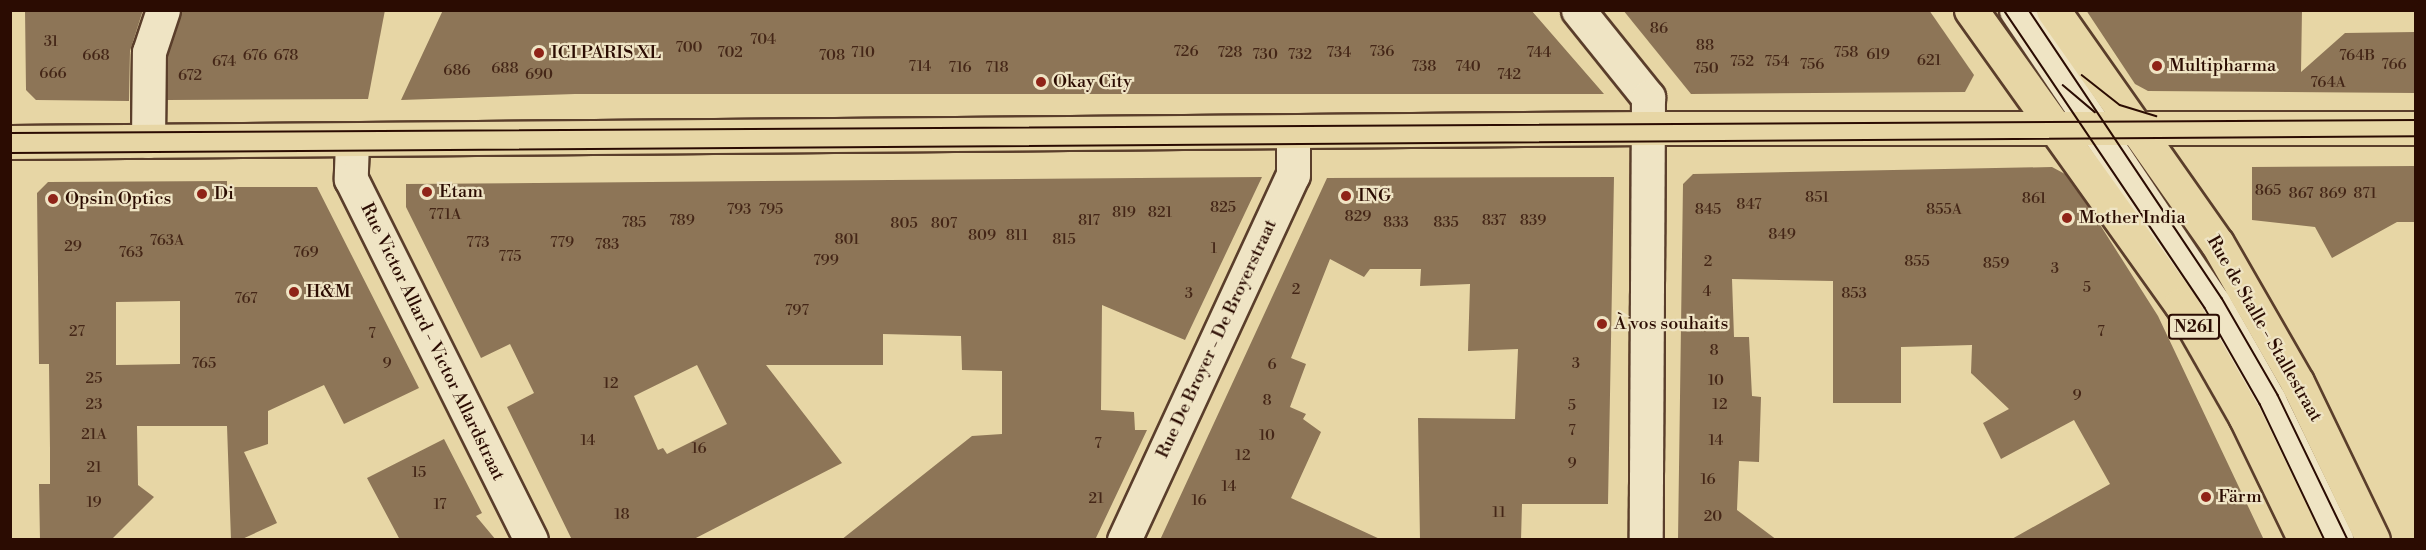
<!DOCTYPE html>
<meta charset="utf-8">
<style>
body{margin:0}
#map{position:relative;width:2426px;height:550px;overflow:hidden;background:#e7d6a5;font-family:"Libre Bodoni",serif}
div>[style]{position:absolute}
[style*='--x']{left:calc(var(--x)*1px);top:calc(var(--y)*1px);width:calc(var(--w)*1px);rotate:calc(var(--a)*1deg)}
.building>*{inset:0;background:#8d7557}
.roads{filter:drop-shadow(2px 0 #5a3e2b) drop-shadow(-2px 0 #5a3e2b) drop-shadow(0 2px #5a3e2b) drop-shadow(0 -2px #5a3e2b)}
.minor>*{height:33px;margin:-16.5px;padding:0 16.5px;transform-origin:16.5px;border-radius:16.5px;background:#efe4c4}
.major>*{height:33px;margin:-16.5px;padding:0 16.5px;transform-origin:16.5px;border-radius:16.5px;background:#e7d6a5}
.tram>*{height:1.5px;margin:-0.75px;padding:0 0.75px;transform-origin:0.75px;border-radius:0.75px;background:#2b0c02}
.dots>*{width:16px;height:16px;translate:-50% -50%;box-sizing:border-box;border:3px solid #efe4c4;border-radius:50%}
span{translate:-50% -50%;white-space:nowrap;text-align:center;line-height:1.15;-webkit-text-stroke:4.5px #efe4c4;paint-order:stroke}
.number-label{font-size:15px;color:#442617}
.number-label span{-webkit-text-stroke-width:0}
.shield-label span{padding:2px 4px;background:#efe4c4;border:2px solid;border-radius:4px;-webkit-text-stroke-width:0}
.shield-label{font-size:16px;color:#2b0c02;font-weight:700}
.poi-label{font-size:18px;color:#2b0c02}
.left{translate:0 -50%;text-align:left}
.street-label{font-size:18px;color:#2b0c02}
.frame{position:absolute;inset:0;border:12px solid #2b0c02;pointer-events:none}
</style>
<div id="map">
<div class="building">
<div style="clip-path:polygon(25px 10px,143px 10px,130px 51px,129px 101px,36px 100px,26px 90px)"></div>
<div style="clip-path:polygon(181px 10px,385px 10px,368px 99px,167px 100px,168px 55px)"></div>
<div style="clip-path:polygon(443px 10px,1531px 10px,1604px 94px,575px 94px,401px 100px)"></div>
<div style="clip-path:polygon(1623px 10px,1929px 10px,1974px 75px,1965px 92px,1691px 94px)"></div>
<div style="clip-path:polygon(2086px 10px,2302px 10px,2301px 72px,2345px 33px,2415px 32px,2415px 93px,2148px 91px,2135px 84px)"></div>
<div style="clip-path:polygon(2415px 166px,2415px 222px,2397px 222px,2332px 258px,2315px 227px,2252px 220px,2252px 167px)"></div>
<div style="clip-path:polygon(2052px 167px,2065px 174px,2090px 209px,2158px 316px,2264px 540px,2010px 540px,2110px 484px,2074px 420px,2001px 459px,1983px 423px,2009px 409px,1971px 373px,1972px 345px,1901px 347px,1901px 403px,1833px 403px,1833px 281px,1732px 279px,1734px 337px,1749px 337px,1752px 396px,1761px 397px,1759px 462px,1739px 461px,1737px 510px,1777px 540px,1678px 540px,1683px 184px,1693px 174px)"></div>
<div style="clip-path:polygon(evenodd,1262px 177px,1185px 340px,1102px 305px,1101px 410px,1134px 412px,1135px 430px,1147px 430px,1095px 540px,841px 540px,972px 436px,1002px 434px,1002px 371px,962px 370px,961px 336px,883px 334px,883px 365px,766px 365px,842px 463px,692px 540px,572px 540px,507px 407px,534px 393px,510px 344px,481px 358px,406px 207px,406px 184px,1262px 177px,697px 365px,727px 424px,667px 454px,663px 448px,658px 450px,634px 396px,697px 365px)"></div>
<div style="clip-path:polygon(1614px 177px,1608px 504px,1522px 504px,1521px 540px,1420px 540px,1418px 418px,1515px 419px,1518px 349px,1468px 351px,1470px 284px,1420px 286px,1421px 269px,1370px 269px,1364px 277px,1330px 259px,1291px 358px,1306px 364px,1290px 407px,1306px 414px,1303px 419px,1321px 432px,1291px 498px,1382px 540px,1160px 540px,1327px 178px)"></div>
<div style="clip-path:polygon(evenodd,227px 181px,227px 187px,317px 187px,419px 388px,344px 424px,324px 385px,268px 411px,268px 444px,244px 452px,277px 523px,240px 540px,231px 540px,227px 426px,137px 426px,138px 485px,154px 497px,111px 540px,40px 540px,39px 484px,50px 484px,50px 450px,49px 364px,39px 364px,37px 193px,48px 182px,227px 181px,180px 301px,180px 364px,116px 365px,116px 302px,180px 301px)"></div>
<div style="clip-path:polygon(444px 439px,482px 513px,476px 516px,496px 540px,400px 540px,367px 478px)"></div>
</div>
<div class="roads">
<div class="minor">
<div style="--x:1578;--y:10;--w:112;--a:51.2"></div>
<div style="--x:1648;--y:97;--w:443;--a:90.3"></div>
<div style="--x:2016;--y:10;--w:354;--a:56"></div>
<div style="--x:2214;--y:303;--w:112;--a:60.4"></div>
<div style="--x:2269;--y:400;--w:156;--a:64.1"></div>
<div style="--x:148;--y:141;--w:89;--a:-89.4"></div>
<div style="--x:149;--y:52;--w:44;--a:-71.6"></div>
<div style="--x:352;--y:141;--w:38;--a:92"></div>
<div style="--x:351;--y:179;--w:403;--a:63.5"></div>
<div style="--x:1124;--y:540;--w:402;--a:-65.2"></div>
<div style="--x:1293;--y:175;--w:40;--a:-90"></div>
</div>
<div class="major">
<div style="--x:1971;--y:10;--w:361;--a:54.5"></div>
<div style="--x:2181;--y:304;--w:129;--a:60.3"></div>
<div style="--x:2245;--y:416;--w:138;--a:64.2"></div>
<div style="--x:2053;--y:10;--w:285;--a:54.9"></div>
<div style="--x:2217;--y:243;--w:160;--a:60.1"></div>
<div style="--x:2297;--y:382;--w:175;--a:64.3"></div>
<div style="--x:10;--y:142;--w:1638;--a:-0.49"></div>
<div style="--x:1648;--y:128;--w:768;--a:0"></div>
</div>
</div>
<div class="tram">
<div style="--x:2004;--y:10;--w:359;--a:56"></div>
<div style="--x:2205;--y:308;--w:111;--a:60.2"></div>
<div style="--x:2260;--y:404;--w:151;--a:64.5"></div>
<div style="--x:2029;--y:10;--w:347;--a:56.2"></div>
<div style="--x:2222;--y:298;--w:112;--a:60"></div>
<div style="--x:2278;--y:395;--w:161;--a:64.2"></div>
<div style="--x:2082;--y:75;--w:48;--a:38.3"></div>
<div style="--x:2120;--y:105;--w:38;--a:17"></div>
<div style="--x:2063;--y:85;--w:42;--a:40.2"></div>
<div style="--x:10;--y:133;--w:2406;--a:-0.31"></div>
<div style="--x:10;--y:153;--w:2406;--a:-0.4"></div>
</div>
<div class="dots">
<div style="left:539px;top:53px;background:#8f2418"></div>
<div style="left:2157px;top:66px;background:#8f2418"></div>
<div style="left:1041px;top:82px;background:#8f2418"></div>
<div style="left:427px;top:192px;background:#8f2418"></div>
<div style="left:202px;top:194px;background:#8f2418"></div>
<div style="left:1346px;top:196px;background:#8f2418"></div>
<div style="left:53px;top:199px;background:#8f2418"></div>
<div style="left:2067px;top:218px;background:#8f2418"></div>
<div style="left:294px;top:292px;background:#8f2418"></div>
<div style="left:1602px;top:324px;background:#8f2418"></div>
<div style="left:2206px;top:497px;background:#8f2418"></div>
</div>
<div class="number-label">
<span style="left:1659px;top:29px">86</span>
<span style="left:763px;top:40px">704</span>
<span style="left:51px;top:42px">31</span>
<span style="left:1705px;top:46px">88</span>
<span style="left:689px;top:48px">700</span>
<span style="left:1186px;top:52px">726</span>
<span style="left:1382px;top:52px">736</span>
<span style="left:730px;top:53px">702</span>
<span style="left:863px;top:53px">710</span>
<span style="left:1230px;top:53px">728</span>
<span style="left:1339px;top:53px">734</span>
<span style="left:1539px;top:53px">744</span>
<span style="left:1846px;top:53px">758</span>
<span style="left:1265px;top:55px">730</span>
<span style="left:1300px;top:55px">732</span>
<span style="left:1878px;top:55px">619</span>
<span style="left:96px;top:56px">668</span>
<span style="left:255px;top:56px">676</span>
<span style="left:286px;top:56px">678</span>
<span style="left:832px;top:56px">708</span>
<span style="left:2357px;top:56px">764B</span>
<span style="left:1929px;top:61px">621</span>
<span style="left:224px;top:62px">674</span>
<span style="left:1742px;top:62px">752</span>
<span style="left:1777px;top:62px">754</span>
<span style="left:1812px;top:65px">756</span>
<span style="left:2394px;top:65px">766</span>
<span style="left:920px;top:67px">714</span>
<span style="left:1424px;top:67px">738</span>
<span style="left:1468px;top:67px">740</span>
<span style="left:960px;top:68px">716</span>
<span style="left:997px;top:68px">718</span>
<span style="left:505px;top:69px">688</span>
<span style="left:1706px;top:69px">750</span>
<span style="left:457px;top:71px">686</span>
<span style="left:53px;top:74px">666</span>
<span style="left:539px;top:75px">690</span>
<span style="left:1509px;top:75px">742</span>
<span style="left:190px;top:76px">672</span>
<span style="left:2328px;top:83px">764A</span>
<span style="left:2268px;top:191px">865</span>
<span style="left:2301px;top:194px">867</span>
<span style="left:2333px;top:194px">869</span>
<span style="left:2365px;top:194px">871</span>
<span style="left:1817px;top:198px">851</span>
<span style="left:2034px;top:199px">861</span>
<span style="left:1749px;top:205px">847</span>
<span style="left:1223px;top:208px">825</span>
<span style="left:739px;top:210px">793</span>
<span style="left:771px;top:210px">795</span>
<span style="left:1708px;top:210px">845</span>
<span style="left:1944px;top:210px">855A</span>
<span style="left:1124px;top:213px">819</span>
<span style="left:1160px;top:213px">821</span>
<span style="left:445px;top:215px">771A</span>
<span style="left:1358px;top:217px">829</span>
<span style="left:682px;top:221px">789</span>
<span style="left:1089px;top:221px">817</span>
<span style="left:1494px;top:221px">837</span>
<span style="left:1533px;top:221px">839</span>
<span style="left:634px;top:223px">785</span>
<span style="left:1396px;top:223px">833</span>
<span style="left:1446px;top:223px">835</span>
<span style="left:904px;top:224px">805</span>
<span style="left:944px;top:224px">807</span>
<span style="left:1782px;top:235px">849</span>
<span style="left:982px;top:236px">809</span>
<span style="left:1017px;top:236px">811</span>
<span style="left:847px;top:240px">801</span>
<span style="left:1064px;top:240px">815</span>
<span style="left:167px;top:241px">763A</span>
<span style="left:478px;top:243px">773</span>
<span style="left:562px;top:243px">779</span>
<span style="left:607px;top:245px">783</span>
<span style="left:73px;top:247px">29</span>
<span style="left:1214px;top:249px">1</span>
<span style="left:131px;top:253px">763</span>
<span style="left:306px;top:253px">769</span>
<span style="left:510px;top:257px">775</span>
<span style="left:826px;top:261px">799</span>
<span style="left:1708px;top:262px">2</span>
<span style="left:1917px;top:262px">855</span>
<span style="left:1996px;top:264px">859</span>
<span style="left:2055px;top:269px">3</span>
<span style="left:2087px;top:288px">5</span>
<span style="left:1296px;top:290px">2</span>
<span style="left:1707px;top:292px">4</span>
<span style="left:1189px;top:294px">3</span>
<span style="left:1854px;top:294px">853</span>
<span style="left:246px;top:299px">767</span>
<span style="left:797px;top:311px">797</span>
<span style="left:77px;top:332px">27</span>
<span style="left:2101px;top:332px">7</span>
<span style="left:372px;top:334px">7</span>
<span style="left:1714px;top:351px">8</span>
<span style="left:204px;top:364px">765</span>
<span style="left:387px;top:364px">9</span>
<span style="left:1576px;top:364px">3</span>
<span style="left:1272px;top:365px">6</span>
<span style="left:94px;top:379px">25</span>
<span style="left:1716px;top:381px">10</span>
<span style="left:611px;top:384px">12</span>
<span style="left:2077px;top:396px">9</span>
<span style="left:1267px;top:401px">8</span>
<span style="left:94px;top:405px">23</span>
<span style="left:1720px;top:405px">12</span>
<span style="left:1572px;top:406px">5</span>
<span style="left:1572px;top:431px">7</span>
<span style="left:94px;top:435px">21A</span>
<span style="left:1267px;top:436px">10</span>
<span style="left:588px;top:441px">14</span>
<span style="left:1716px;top:441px">14</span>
<span style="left:1098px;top:444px">7</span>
<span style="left:699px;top:449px">16</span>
<span style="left:1243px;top:456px">12</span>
<span style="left:1572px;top:464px">9</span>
<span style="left:94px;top:468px">21</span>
<span style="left:419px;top:473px">15</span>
<span style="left:1708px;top:480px">16</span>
<span style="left:1229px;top:487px">14</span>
<span style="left:1096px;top:499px">21</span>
<span style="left:1199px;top:501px">16</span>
<span style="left:94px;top:503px">19</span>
<span style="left:440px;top:505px">17</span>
<span style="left:1499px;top:513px">11</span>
<span style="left:622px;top:515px">18</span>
<span style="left:1713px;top:517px">20</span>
</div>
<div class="shield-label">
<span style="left:2194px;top:327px">N261</span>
</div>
<div class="poi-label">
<span class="left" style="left:551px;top:53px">ICI PARIS XL</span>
<span class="left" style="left:2169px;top:66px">Multipharma</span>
<span class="left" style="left:1053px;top:82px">Okay City</span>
<span class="left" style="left:439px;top:192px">Etam</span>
<span class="left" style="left:214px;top:194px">Di</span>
<span class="left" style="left:1358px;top:196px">ING</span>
<span class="left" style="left:65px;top:199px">Opsin Optics</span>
<span class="left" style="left:2079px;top:218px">Mother India</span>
<span class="left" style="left:306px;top:292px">H&amp;M</span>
<span class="left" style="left:1614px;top:324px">À vos souhaits</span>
<span class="left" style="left:2218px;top:497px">Färm</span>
</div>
<div class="street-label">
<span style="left:2264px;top:329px;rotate:60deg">Rue de Stalle - Stallestraat</span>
<span style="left:1217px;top:339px;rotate:-65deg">Rue De Broyer - De Broyerstraat</span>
<span style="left:432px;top:342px;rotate:64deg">Rue Victor Allard - Victor Allardstraat</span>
</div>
<div class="frame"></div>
</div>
